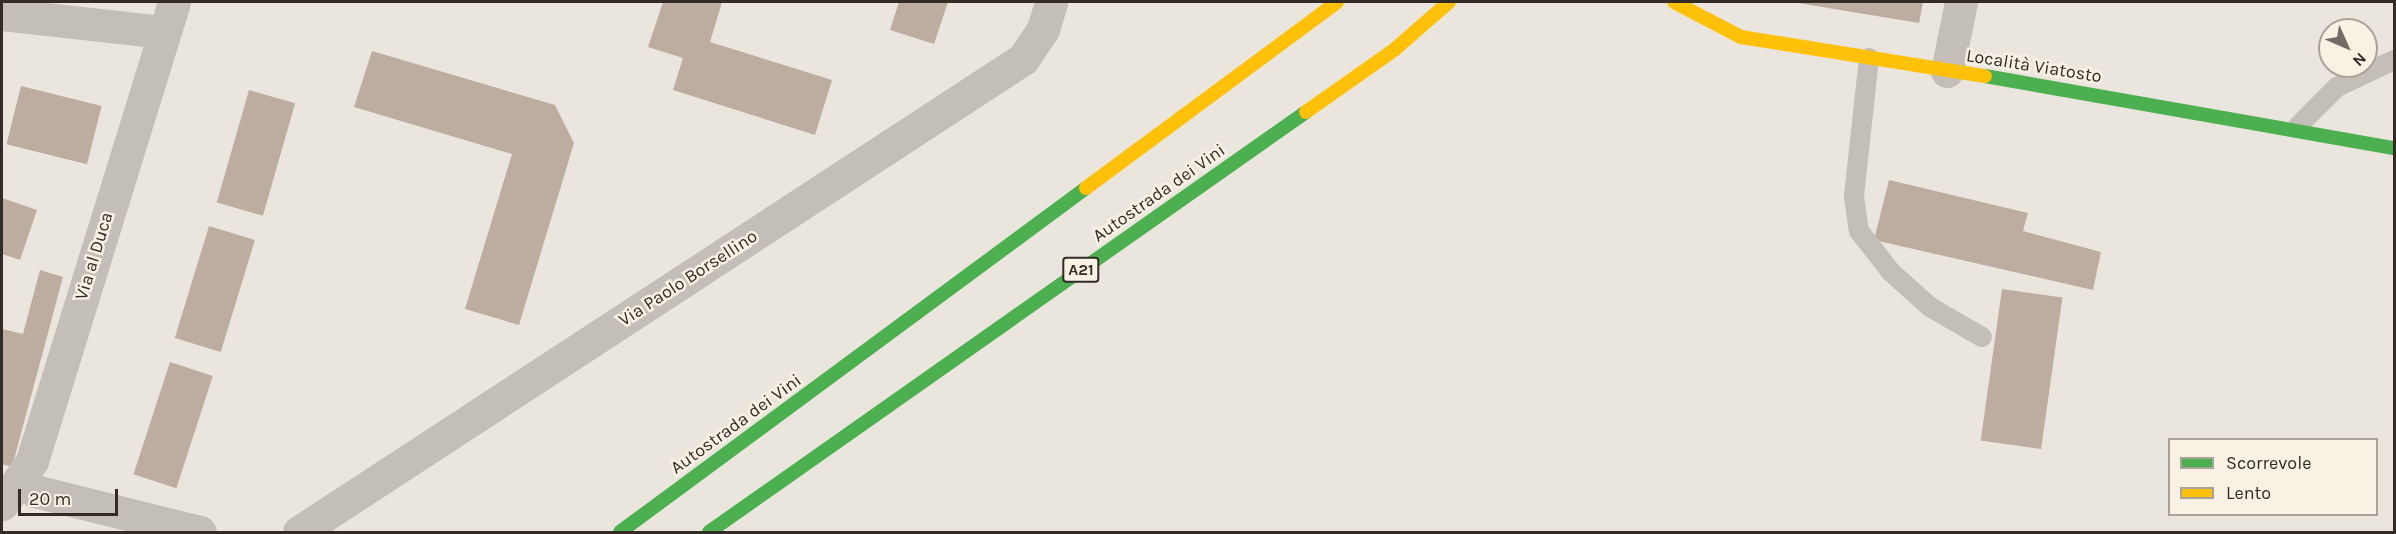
<!DOCTYPE html>
<meta charset="utf-8">
<style>
body{margin:0}
#map{position:relative;width:2396px;height:534px;overflow:hidden;background:#eae6de;font-family:Karla,sans-serif}
div>[style]{position:absolute}
[style*='--x']{left:calc(var(--x)*1px);top:calc(var(--y)*1px);width:calc(var(--w)*1px);rotate:calc(var(--a)*1deg)}
.building>*{inset:0;background:#bdaca0;transform-origin:0 0}
.lane>*{height:20px;margin:-10px;padding:0 10px;transform-origin:10px;border-radius:10px;background:#c3beb7}
.street>*{height:33px;margin:-16.5px;padding:0 16.5px;transform-origin:16.5px;border-radius:16.5px;background:#c3beb7}
.fast>*{height:14px;margin:-7px;padding:0 7px;transform-origin:7px;border-radius:7px;background:#4caf50}
.slow>*{height:14px;margin:-7px;padding:0 7px;transform-origin:7px;border-radius:7px;background:#ffc107}
span{translate:-50% -50%;white-space:nowrap;text-align:center;line-height:1.15;-webkit-text-stroke:5px #f8f1e4;paint-order:stroke}
.shield-label span{padding:2px 4px;background:#f8f1e4;border:2px solid;border-radius:4px;-webkit-text-stroke-width:0}
.shield-label{font-size:16px;color:#332b26;font-weight:700}
.street-label{font-size:18px;color:#332b26}
.frame{position:absolute;inset:0;border:3px solid #332b26;pointer-events:none}
.legend{position:absolute;left:2168px;top:438px;width:210px;height:78px;box-sizing:border-box;background:#f8f1e4;border:2px solid #a9a298;margin:0;padding:8px 10px;list-style:none;font-size:18px;color:#332b26}
.legend li{display:flex;align-items:center;gap:12px;height:30px}
.legend b{width:30px;border:2px solid #a9a298}
.north{position:absolute;left:2318px;top:18px;width:60px;height:60px;box-sizing:border-box;background:#f8f1e4;border:2px solid #a9a298;border-radius:50%;rotate:135deg;font-size:16px;font-weight:700;line-height:24px;text-align:center;color:#332b26}
.north::after{content:'';display:block;margin:auto;width:21px;height:27px;background:#736c66;clip-path:polygon(50% 0,100% 100%,50% 72%,0 100%)}
.scale{position:absolute;left:18px;top:489px;width:100px;height:27px;box-sizing:border-box;border:3px solid #332b26;border-top:0;padding-left:8px;font-size:18px;line-height:21px;white-space:nowrap;color:#332b26;-webkit-text-stroke:4px #f8f1e4;paint-order:stroke}
</style>
<div id="map">
<div class="building">
<div style="clip-path:polygon(663px 2px,722px 2px,710px 42px,832px 80px,815px 135px,673px 90px,683px 58px,648px 47px)"></div>
<div style="clip-path:polygon(899px 2px,948px 2px,934px 44px,890px 30px)"></div>
<div style="clip-path:polygon(1792px 2px,1923px 2px,1919px 23px)"></div>
<div style="clip-path:polygon(372px 51px,555px 105px,574px 143px,519px 325px,465px 309px,512px 154px,354px 107px)"></div>
<div style="left:21px;top:86px;width:83px;height:60px;rotate:14deg"></div>
<div style="left:249px;top:90px;width:48px;height:117px;rotate:16deg"></div>
<div style="clip-path:polygon(1889px 180px,2028px 213px,2023px 231px,2101px 252px,2093px 290px,1874px 240px)"></div>
<div style="clip-path:polygon(2px 198px,37px 210px,20px 260px,2px 254px)"></div>
<div style="left:209px;top:226px;width:48px;height:117px;rotate:17deg"></div>
<div style="clip-path:polygon(40px 270px,63px 277px,12px 467px,2px 464px,2px 329px,23px 334px)"></div>
<div style="left:2002px;top:289px;width:61px;height:153px;rotate:8deg"></div>
<div style="left:170px;top:362px;width:45px;height:118px;rotate:18deg"></div>
</div>
<div class="lane">
<div style="--x:1869;--y:58;--w:140;--a:96.2"></div>
<div style="--x:1854;--y:197;--w:34;--a:82"></div>
<div style="--x:1859;--y:231;--w:52;--a:52"></div>
<div style="--x:1891;--y:272;--w:52;--a:41.9"></div>
<div style="--x:1930;--y:307;--w:60;--a:30"></div>
<div style="--x:2297;--y:127;--w:57;--a:-45"></div>
<div style="--x:2337;--y:87;--w:63;--a:-25.3"></div>
</div>
<div class="street">
<div style="--x:2;--y:14;--w:161;--a:6.4"></div>
<div style="--x:1947;--y:71;--w:70;--a:-78.5"></div>
<div style="--x:20;--y:480;--w:19;--a:36"></div>
<div style="--x:35;--y:491;--w:170;--a:14"></div>
<div style="--x:2;--y:504;--w:52;--a:-55.1"></div>
<div style="--x:32;--y:461;--w:480;--a:-72.8"></div>
<div style="--x:299;--y:532;--w:865;--a:-33.16"></div>
<div style="--x:1023;--y:59;--w:36;--a:-56"></div>
<div style="--x:1043;--y:29;--w:28;--a:-73"></div>
</div>
<div class="fast">
<div style="--x:1985;--y:76;--w:415;--a:10"></div>
<div style="--x:620;--y:532;--w:579;--a:-36.43"></div>
<div style="--x:709;--y:532;--w:730;--a:-35.13"></div>
</div>
<div class="slow">
<div style="--x:1674;--y:2;--w:76;--a:27.6"></div>
<div style="--x:1741;--y:37;--w:247;--a:9.1"></div>
<div style="--x:1306;--y:112;--w:108;--a:-35.2"></div>
<div style="--x:1394;--y:50;--w:73;--a:-41.1"></div>
<div style="--x:1086;--y:188;--w:312;--a:-36.5"></div>
</div>
<div class="shield-label">
<span style="left:1081px;top:270px">A21</span>
</div>
<div class="street-label">
<span style="left:2034px;top:66px;rotate:9deg">Località Viatosto</span>
<span style="left:1159px;top:193px;rotate:-35deg">Autostrada dei Vini</span>
<span style="left:94px;top:256px;rotate:-73deg">Via al Duca</span>
<span style="left:688px;top:278px;rotate:-33deg">Via Paolo Borsellino</span>
<span style="left:736px;top:424px;rotate:-36deg">Autostrada dei Vini</span>
</div>
<div class="frame"></div>
<ul class="legend">
<li><b style="height:8px;background:#4caf50"></b>Scorrevole</li>
<li><b style="height:8px;background:#ffc107"></b>Lento</li>
</ul>
<div class="north">N</div>
<div class="scale">20 m</div>
</div>
